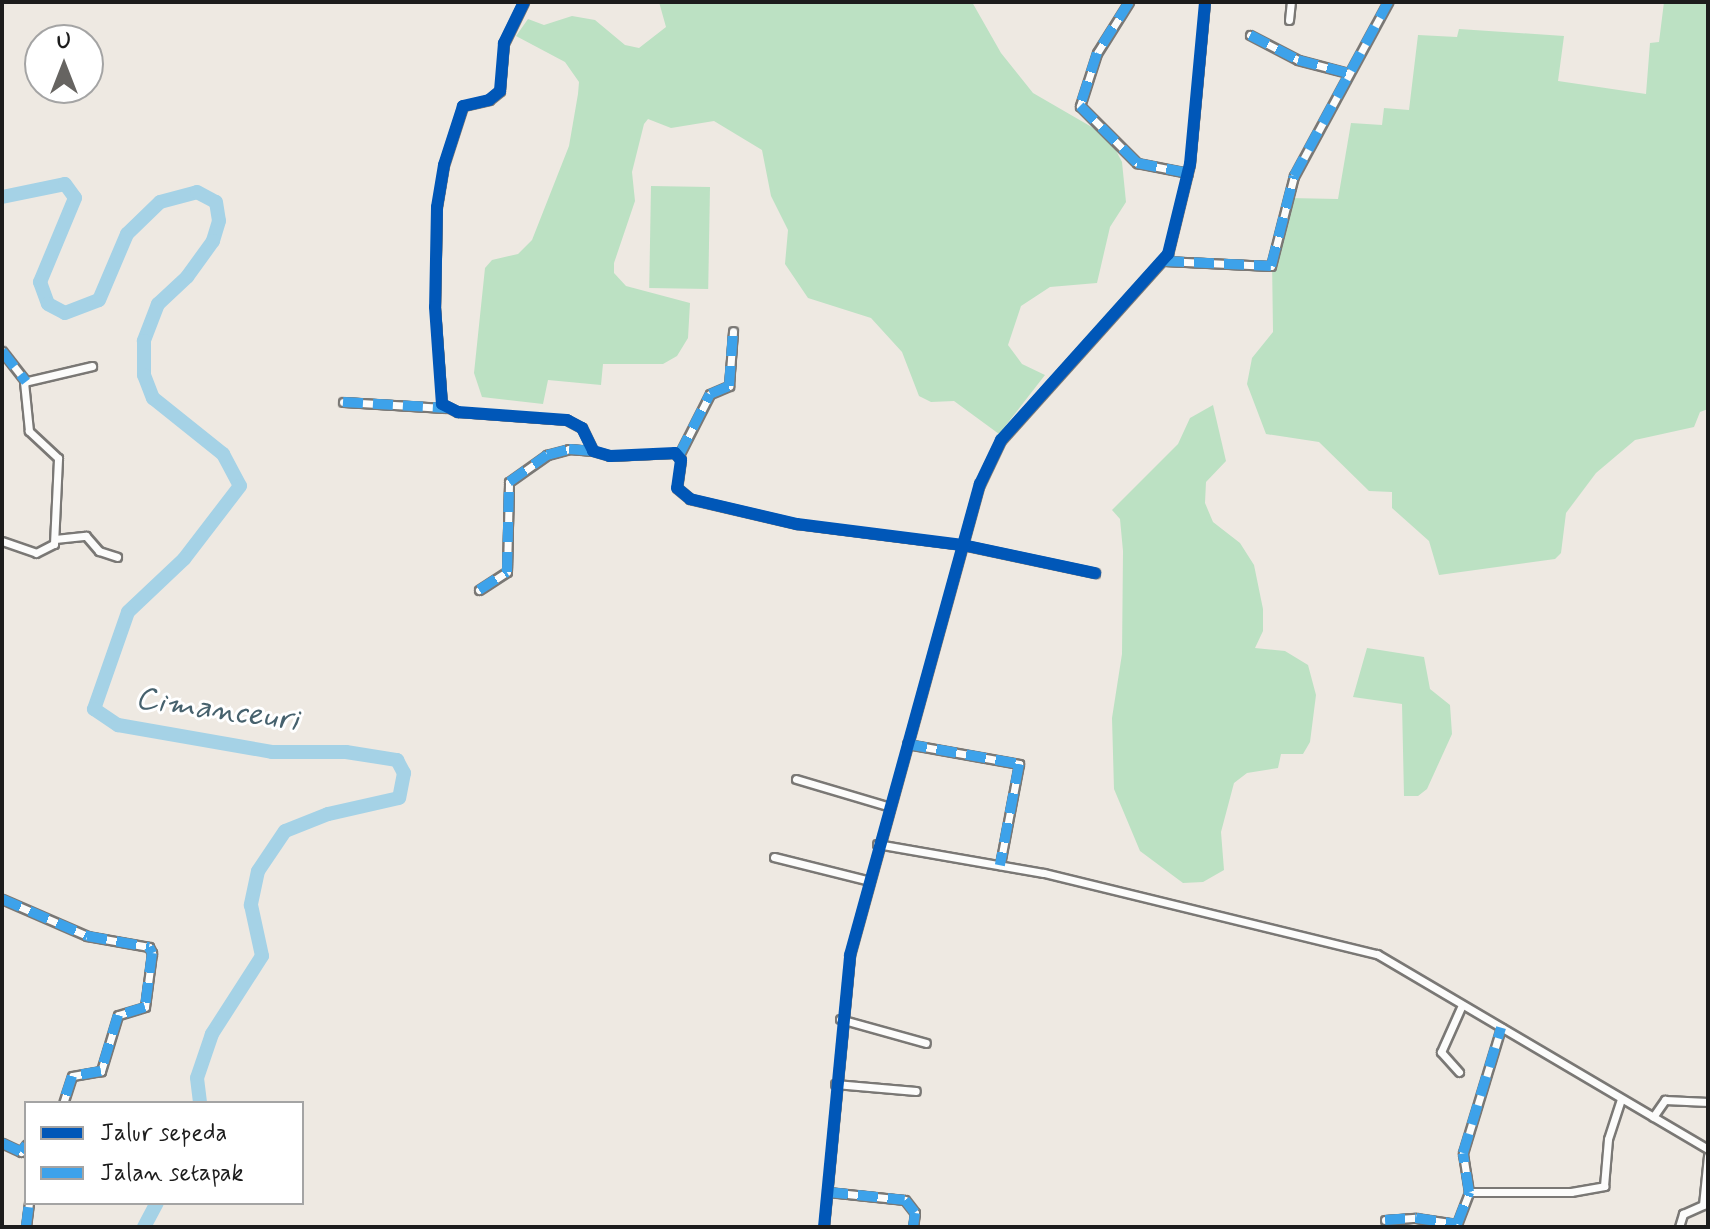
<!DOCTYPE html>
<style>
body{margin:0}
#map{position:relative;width:1710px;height:1229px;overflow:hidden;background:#eee9e2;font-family:Mynerve,sans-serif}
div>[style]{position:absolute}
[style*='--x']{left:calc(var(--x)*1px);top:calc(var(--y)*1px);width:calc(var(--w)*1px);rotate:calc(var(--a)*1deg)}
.green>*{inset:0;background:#bce1c3;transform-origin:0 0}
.river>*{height:14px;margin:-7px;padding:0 7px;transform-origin:7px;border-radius:7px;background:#a5d2e6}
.roads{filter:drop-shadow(2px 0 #7a7875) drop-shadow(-2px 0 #7a7875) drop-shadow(0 2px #7a7875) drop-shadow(0 -2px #7a7875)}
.minor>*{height:7px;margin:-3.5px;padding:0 3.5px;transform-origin:3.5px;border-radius:3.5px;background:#fcfcfb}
.quiet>*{height:10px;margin-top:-5px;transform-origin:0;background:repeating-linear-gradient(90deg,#3da2ea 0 20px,transparent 0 30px)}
.cycleway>*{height:12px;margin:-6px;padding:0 6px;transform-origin:6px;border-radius:6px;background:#0057b8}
span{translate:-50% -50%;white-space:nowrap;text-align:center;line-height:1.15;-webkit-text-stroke:6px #fff;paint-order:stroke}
.water-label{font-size:32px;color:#46616d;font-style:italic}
.frame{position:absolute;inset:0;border:4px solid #1c1c1c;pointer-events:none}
.legend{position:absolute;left:24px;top:1101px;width:280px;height:104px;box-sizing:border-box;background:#fff;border:2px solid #a4a4a4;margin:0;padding:10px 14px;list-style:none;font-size:24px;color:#1c1c1c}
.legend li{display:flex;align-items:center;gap:16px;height:40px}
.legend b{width:40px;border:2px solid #a4a4a4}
.north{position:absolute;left:24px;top:24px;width:80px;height:80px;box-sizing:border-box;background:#fff;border:2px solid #a4a4a4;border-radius:50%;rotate:0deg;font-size:22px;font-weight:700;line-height:32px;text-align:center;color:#1c1c1c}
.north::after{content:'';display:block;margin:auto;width:28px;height:36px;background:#666461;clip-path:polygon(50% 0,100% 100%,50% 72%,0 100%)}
</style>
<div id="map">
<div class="green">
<div style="clip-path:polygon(659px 2px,972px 2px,1001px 53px,1033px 93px,1109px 137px,1122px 162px,1126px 202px,1110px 227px,1097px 283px,1050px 287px,1021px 306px,1008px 345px,1022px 364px,1045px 375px,999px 434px,954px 401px,931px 402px,919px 396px,902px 352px,871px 318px,808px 298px,785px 264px,788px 230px,771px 196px,762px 150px,714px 121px,671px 128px,648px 119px,644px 124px,632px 172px,635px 201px,614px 263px,614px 273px,626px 286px,690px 303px,688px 338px,677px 356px,663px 364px,603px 364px,601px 385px,548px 380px,543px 404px,482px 397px,474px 373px,485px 268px,492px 260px,518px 254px,532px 240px,569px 146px,578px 94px,579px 82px,565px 62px,516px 36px,528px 19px,544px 25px,572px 16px,595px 20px,625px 45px,639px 48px,666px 27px)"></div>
<div style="clip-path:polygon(1664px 2px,1708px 2px,1708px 409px,1700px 412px,1694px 427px,1635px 440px,1596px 473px,1566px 513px,1561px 553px,1555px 559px,1439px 575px,1429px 541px,1392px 508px,1392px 492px,1369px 491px,1319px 442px,1266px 434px,1247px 384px,1252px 358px,1273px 332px,1272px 259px,1289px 198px,1338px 199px,1351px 123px,1382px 125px,1384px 108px,1409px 110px,1418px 35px,1457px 37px,1459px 29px,1564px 36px,1558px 81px,1646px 94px,1650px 43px,1659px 42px)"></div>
<div style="left:651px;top:186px;width:59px;height:102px;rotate:1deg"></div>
<div style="clip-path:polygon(1213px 405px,1226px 461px,1206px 482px,1205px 503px,1213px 522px,1240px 543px,1254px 565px,1263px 609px,1263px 631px,1255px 648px,1285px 651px,1308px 665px,1316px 695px,1310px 742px,1303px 754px,1281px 754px,1278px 768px,1247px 773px,1234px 783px,1221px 832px,1224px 870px,1203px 882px,1183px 883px,1140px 851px,1114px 789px,1112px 718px,1122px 654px,1123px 551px,1120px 519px,1112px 510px,1178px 444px,1190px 418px)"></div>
<div style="clip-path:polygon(1367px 648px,1424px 657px,1430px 689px,1450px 705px,1452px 734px,1427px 789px,1418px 796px,1404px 796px,1402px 704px,1353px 697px)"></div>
</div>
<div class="river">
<div style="--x:2;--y:197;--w:64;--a:-11.7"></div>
<div style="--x:65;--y:184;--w:17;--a:54"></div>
<div style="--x:75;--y:198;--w:91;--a:112.6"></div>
<div style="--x:40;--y:282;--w:23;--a:70"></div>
<div style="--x:48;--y:304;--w:19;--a:28"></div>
<div style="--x:65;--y:313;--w:36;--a:-21"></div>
<div style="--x:99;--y:300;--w:72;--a:-67"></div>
<div style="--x:127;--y:234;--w:46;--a:-44.1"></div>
<div style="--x:160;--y:202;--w:38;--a:-15"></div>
<div style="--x:197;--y:192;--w:21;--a:28"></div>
<div style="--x:216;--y:202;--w:19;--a:81"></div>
<div style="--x:219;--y:221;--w:21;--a:107"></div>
<div style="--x:213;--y:241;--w:44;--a:125.8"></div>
<div style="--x:187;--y:277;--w:40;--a:137"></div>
<div style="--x:158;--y:304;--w:40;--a:111"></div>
<div style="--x:144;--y:341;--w:34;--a:90"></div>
<div style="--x:144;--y:375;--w:25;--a:69"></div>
<div style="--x:153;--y:398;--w:90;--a:38.7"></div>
<div style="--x:223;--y:454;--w:36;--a:62"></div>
<div style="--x:240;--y:486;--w:92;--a:127.5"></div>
<div style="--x:184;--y:559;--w:77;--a:136.6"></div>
<div style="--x:128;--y:612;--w:103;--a:109.3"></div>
<div style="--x:94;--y:709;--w:29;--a:34"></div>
<div style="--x:118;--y:725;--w:156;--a:9.9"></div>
<div style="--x:272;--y:752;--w:74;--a:0"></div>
<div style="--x:346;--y:752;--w:52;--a:8.9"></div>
<div style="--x:397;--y:760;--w:15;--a:62"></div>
<div style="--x:404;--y:773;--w:25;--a:101"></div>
<div style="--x:399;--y:798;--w:73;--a:167.3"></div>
<div style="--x:328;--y:814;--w:46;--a:158.4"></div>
<div style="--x:285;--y:831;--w:48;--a:124"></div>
<div style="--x:258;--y:871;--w:35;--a:102"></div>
<div style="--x:251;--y:905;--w:52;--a:77.8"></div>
<div style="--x:262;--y:956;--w:93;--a:122.7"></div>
<div style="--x:212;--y:1034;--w:46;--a:108.8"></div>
<div style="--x:197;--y:1078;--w:25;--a:83"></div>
<div style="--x:144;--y:1227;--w:27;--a:-62"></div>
</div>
<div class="roads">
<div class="minor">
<div style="--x:524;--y:2;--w:46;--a:116"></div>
<div style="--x:504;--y:43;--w:48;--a:94.8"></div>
<div style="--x:500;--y:91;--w:14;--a:141"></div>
<div style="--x:489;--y:100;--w:27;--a:167"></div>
<div style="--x:463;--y:106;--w:62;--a:107.9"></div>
<div style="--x:444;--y:165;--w:43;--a:99.5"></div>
<div style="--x:437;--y:207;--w:100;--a:91.1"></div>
<div style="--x:435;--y:307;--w:97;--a:85.9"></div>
<div style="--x:442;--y:404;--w:18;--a:27"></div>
<div style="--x:458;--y:412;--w:109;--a:4.2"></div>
<div style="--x:567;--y:420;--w:17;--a:28"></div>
<div style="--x:582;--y:428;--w:25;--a:64"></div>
<div style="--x:593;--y:451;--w:18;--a:16"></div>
<div style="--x:610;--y:456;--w:65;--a:-2.6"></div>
<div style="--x:675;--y:453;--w:9;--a:49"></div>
<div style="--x:681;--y:460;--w:28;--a:98"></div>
<div style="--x:677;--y:488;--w:17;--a:40"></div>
<div style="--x:690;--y:499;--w:110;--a:13.2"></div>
<div style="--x:797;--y:524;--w:167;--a:7.2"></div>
<div style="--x:963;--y:545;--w:135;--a:12"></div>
<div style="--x:1129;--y:2;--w:60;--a:122.1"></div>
<div style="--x:1097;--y:53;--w:56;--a:107.8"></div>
<div style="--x:1080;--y:106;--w:81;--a:45"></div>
<div style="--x:1137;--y:163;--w:52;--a:11.1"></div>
<div style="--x:1289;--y:20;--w:18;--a:-84"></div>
<div style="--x:1250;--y:35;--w:54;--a:27.5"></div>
<div style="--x:1298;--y:60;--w:52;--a:14.6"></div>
<div style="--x:1164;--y:261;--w:107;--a:2.7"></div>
<div style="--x:1271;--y:266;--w:93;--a:-75.7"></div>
<div style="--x:1294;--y:176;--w:198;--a:-61.6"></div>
<div style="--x:2;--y:351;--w:39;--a:52"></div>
<div style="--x:343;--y:402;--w:102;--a:3.4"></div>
<div style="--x:679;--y:455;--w:68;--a:-63.1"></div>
<div style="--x:710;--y:394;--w:21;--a:-23"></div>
<div style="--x:729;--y:386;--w:55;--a:-85.8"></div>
<div style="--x:55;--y:539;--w:31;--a:-6"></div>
<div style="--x:86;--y:536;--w:20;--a:49"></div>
<div style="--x:99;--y:551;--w:19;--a:18"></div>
<div style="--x:2;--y:541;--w:36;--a:19"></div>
<div style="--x:36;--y:553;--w:20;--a:-27"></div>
<div style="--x:54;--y:544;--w:86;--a:-87.3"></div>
<div style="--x:58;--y:458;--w:40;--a:-137"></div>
<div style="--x:29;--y:431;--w:49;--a:-95.8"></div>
<div style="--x:24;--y:382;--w:70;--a:-13.2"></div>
<div style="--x:479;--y:590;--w:33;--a:-33"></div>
<div style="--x:507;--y:572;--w:90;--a:-88.7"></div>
<div style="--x:509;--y:482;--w:47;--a:-35.4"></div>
<div style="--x:547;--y:455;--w:23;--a:-15"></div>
<div style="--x:569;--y:449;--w:24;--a:5"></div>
<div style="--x:907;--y:744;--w:114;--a:10.1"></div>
<div style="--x:1019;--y:764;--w:103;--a:100.7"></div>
<div style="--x:796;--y:779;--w:95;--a:16.5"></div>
<div style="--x:877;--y:844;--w:169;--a:9.9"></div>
<div style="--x:1044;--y:873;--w:343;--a:13.7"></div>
<div style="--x:1377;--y:954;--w:384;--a:30.5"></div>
<div style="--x:774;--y:857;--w:95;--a:14"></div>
<div style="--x:2;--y:899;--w:93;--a:23.5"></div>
<div style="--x:87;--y:936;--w:63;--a:10.1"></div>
<div style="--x:149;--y:947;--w:7;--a:63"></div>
<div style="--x:152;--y:953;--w:54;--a:97.4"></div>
<div style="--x:145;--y:1007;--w:28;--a:163"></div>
<div style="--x:118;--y:1015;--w:59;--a:106.9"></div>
<div style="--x:101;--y:1071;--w:29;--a:170"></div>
<div style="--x:72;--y:1076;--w:28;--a:108"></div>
<div style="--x:840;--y:1019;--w:89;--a:15.6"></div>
<div style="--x:1459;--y:1072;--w:27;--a:-132"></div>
<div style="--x:1441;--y:1052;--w:51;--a:-65.9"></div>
<div style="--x:835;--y:1084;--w:81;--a:4.9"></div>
<div style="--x:1653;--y:1117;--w:21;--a:-55"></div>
<div style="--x:1665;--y:1100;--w:43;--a:2.7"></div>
<div style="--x:2;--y:1143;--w:21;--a:25"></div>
<div style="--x:21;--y:1152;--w:9;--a:-54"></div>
<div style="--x:828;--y:1192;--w:77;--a:5.9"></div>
<div style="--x:905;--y:1200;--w:16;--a:52"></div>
<div style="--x:915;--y:1213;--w:14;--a:98"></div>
<div style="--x:1469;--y:1192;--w:102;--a:0"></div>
<div style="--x:1571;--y:1192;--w:34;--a:-10"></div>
<div style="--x:1604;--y:1186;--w:47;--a:-85.1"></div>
<div style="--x:1608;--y:1139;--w:42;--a:-72"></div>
<div style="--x:1385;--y:1220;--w:31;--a:-4"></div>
<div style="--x:1416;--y:1218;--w:41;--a:8.3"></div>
<div style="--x:1457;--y:1224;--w:34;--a:-69"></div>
<div style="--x:1469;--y:1192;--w:39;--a:-99"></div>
<div style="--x:1463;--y:1153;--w:131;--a:-73.1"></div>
<div style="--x:26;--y:1227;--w:24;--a:-83"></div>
<div style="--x:824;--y:1227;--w:273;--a:-84.5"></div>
<div style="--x:850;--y:955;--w:489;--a:-74.6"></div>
<div style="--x:980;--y:484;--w:49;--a:-64.5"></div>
<div style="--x:1001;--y:440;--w:250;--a:-48.1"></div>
<div style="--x:1168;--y:254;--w:93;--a:-76.3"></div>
<div style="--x:1190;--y:164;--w:163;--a:-84.7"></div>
<div style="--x:1679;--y:1227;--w:14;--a:-73"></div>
<div style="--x:1683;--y:1214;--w:22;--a:-24"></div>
<div style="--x:1703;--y:1205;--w:49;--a:-84.2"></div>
</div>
</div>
<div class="quiet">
<div style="--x:1129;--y:2;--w:60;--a:122.1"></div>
<div style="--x:1097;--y:53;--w:56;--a:107.8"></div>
<div style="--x:1080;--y:106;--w:81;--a:45"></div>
<div style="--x:1137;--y:163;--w:52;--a:11.1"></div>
<div style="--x:1250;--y:35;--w:54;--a:27.5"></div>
<div style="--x:1298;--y:60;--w:52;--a:14.6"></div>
<div style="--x:1164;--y:261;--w:107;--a:2.7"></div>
<div style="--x:1271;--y:266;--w:93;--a:-75.7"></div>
<div style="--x:1294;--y:176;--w:198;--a:-61.6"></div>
<div style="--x:2;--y:351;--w:39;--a:52"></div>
<div style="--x:343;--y:402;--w:105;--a:3.3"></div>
<div style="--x:679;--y:455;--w:68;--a:-63.1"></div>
<div style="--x:710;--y:394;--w:21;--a:-23"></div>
<div style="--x:729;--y:386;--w:55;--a:-85.8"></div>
<div style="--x:479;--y:590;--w:33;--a:-33"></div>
<div style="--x:507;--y:572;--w:90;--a:-88.7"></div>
<div style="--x:509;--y:482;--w:47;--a:-35.4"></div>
<div style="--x:547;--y:455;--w:23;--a:-15"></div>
<div style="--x:569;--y:449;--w:24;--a:5"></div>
<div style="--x:907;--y:744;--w:114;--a:10.1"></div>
<div style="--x:1019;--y:764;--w:103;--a:100.7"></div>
<div style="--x:2;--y:899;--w:93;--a:23.5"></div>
<div style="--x:87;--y:936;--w:63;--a:10.1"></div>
<div style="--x:149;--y:947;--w:7;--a:63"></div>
<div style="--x:152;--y:953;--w:54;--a:97.4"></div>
<div style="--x:145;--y:1007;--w:28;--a:163"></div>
<div style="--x:118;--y:1015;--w:59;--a:106.9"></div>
<div style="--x:101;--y:1071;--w:29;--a:170"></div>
<div style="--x:72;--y:1076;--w:28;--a:108"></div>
<div style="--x:2;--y:1143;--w:21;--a:25"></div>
<div style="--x:21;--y:1152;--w:9;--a:-54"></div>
<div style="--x:828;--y:1192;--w:77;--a:5.9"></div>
<div style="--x:905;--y:1200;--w:16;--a:52"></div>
<div style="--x:915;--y:1213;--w:14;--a:98"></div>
<div style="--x:1385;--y:1220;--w:31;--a:-4"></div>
<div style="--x:1416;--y:1218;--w:41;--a:8.3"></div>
<div style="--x:1457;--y:1224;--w:34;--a:-69"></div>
<div style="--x:1469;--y:1192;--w:39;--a:-99"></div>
<div style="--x:1463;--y:1153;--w:131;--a:-73.1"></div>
<div style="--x:26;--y:1227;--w:24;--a:-83"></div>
</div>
<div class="cycleway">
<div style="--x:524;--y:2;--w:46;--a:116"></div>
<div style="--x:504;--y:43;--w:48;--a:94.8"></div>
<div style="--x:500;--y:91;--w:14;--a:141"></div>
<div style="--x:489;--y:100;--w:27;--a:167"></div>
<div style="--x:463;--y:106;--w:62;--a:107.9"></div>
<div style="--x:444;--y:165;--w:43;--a:99.5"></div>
<div style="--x:437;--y:207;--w:100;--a:91.1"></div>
<div style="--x:435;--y:307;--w:97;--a:85.9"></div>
<div style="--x:442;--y:404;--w:18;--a:27"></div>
<div style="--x:458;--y:412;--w:109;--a:4.2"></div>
<div style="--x:567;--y:420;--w:17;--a:28"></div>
<div style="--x:582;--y:428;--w:25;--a:64"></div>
<div style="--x:593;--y:451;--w:18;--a:16"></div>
<div style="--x:610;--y:456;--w:65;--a:-2.6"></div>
<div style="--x:675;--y:453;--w:9;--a:49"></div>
<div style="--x:681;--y:460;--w:28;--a:98"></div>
<div style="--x:677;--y:488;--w:17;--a:40"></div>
<div style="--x:690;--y:499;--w:110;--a:13.2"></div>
<div style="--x:797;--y:524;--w:167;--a:7.2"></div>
<div style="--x:963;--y:545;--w:135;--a:12"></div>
<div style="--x:824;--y:1227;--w:273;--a:-84.5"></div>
<div style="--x:850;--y:955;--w:489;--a:-74.6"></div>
<div style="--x:980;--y:484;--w:49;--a:-64.5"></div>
<div style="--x:1001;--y:440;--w:250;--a:-48.1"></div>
<div style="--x:1168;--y:254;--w:93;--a:-76.3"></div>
<div style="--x:1190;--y:164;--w:163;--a:-84.7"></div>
</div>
<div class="water-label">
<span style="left:217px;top:710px;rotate:8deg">Cimanceuri</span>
</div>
<div class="frame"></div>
<ul class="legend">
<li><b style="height:10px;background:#0057b8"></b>Jalur sepeda</li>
<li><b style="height:10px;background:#3da2ea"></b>Jalan setapak</li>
</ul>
<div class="north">U</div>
</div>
